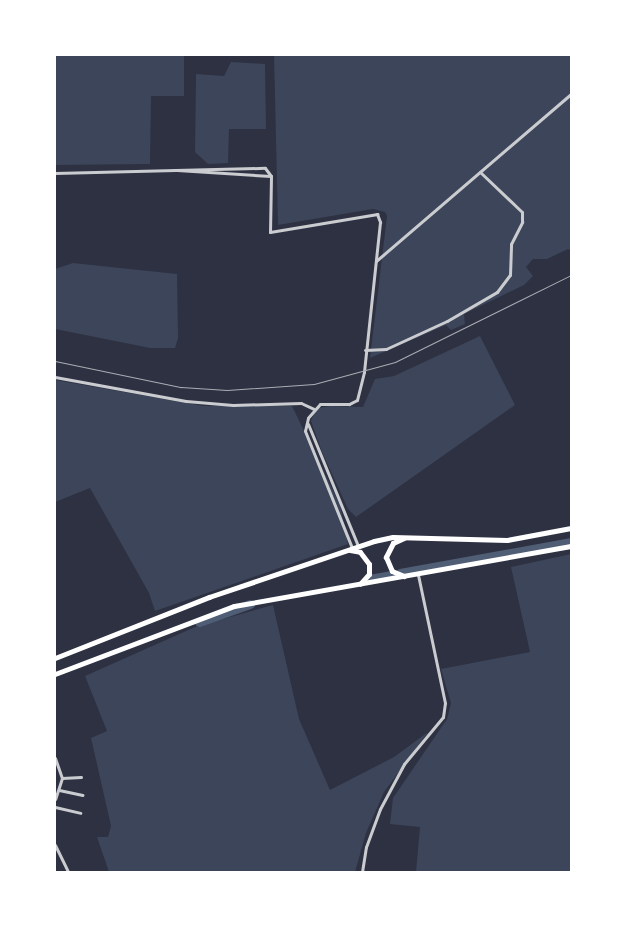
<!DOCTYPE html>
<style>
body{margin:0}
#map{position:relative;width:626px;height:927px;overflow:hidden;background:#2d3142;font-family:Manrope,sans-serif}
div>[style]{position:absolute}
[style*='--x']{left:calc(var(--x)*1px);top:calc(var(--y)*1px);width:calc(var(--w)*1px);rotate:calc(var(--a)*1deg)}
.green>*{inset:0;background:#3c4559}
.river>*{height:9px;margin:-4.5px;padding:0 4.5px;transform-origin:4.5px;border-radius:4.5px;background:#4f5d75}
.minor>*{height:3px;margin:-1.5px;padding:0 1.5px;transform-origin:1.5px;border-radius:1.5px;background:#caccd0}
.trunk>*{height:5px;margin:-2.5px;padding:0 2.5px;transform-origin:2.5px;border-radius:2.5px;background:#fff}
.rail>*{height:1px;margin:-0.5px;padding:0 0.5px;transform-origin:0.5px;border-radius:0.5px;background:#abadb3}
span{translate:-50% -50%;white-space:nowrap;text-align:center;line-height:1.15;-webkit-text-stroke:4.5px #fff;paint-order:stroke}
.frame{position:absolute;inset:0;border:56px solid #fff;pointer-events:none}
</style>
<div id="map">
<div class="green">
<div style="clip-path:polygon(55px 55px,184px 55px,184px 96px,151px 96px,150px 164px,55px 165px)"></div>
<div style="clip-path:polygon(274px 55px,571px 55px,571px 251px,568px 249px,547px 259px,533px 259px,526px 267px,533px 276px,524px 285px,464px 314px,465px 324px,451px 330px,446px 325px,370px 358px,387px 216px,385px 212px,373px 209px,278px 225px)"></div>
<div style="clip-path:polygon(231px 62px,265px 64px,266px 129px,229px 129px,228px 163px,208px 164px,195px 152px,196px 74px,224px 76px)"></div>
<div style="clip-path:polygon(73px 263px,177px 274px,178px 338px,175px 348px,150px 348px,55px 329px,55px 269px)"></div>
<div style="clip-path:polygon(480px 336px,515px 405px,356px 517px,348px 509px,322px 452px,311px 421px,314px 414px,319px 408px,330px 406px,363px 407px,375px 379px,394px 376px)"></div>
<div style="clip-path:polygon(55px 380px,204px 406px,292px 406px,340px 505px,348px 544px,155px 611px,149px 593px,90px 488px,55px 502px)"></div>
<div style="clip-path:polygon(571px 554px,571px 872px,416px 872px,420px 827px,390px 824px,393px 798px,447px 719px,451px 703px,441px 669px,530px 652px,511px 567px)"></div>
<div style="clip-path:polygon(273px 605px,299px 719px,330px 790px,394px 757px,428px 732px,384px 792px,366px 833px,355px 872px,109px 872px,97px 837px,108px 837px,111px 826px,91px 738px,107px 731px,85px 676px,195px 627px)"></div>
</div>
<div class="river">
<div style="--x:400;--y:573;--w:174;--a:-10.3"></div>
<div style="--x:369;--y:579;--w:23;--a:-10"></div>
<div style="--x:199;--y:622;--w:54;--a:-19.4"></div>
</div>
<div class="minor">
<div style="--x:177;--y:170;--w:94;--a:3.7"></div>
<div style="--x:55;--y:173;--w:210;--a:-1.4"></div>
<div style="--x:265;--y:168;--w:10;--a:53"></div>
<div style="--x:271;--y:176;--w:56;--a:91"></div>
<div style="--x:270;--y:232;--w:109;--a:-9.5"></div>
<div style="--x:377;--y:214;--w:9;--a:69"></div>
<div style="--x:380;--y:222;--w:151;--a:96.1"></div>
<div style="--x:364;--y:372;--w:29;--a:104"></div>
<div style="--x:357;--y:400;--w:9;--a:153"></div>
<div style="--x:349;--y:404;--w:29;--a:180"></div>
<div style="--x:320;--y:404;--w:18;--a:131"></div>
<div style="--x:308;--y:418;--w:13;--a:103"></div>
<div style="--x:305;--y:431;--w:126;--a:68.1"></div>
<div style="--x:376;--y:261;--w:257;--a:-40.6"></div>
<div style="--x:365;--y:350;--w:21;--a:-3"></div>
<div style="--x:386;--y:349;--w:67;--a:-24.7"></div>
<div style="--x:447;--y:321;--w:58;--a:-30.1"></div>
<div style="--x:497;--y:292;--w:21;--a:-53"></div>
<div style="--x:510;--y:275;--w:31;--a:-88"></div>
<div style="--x:511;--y:244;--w:25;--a:-63"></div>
<div style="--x:522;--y:222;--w:10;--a:-90"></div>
<div style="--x:522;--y:212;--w:58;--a:-136.4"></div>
<div style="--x:55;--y:377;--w:133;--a:10.4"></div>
<div style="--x:186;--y:401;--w:47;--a:4.9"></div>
<div style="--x:233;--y:405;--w:68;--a:-1.7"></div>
<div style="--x:301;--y:403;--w:14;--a:25"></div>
<div style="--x:308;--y:424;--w:132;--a:67.7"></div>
<div style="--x:55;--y:758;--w:21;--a:71"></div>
<div style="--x:62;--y:778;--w:22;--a:108"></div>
<div style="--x:62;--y:778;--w:19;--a:-3"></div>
<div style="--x:59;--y:790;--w:24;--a:12"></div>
<div style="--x:55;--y:807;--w:26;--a:13"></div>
<div style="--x:55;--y:845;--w:30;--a:64"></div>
<div style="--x:362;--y:872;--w:25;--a:-81"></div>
<div style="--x:366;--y:847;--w:40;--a:-69.8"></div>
<div style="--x:380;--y:809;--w:51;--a:-61.9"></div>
<div style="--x:404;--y:764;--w:61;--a:-50.3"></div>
<div style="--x:443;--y:717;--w:14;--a:-82"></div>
<div style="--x:445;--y:703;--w:131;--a:-101.9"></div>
</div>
<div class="trunk">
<div style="--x:404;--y:538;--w:12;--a:156"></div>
<div style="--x:393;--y:543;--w:16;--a:117"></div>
<div style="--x:386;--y:557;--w:15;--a:67"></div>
<div style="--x:392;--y:571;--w:13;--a:23"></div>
<div style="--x:350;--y:550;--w:10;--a:11"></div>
<div style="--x:360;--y:552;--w:15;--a:53"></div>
<div style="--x:369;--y:564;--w:10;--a:90"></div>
<div style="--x:369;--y:574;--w:13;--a:132"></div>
<div style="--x:55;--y:658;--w:166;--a:-21.6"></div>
<div style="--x:209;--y:597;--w:174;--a:-18.7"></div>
<div style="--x:374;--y:541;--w:19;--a:-12"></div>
<div style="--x:393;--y:537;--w:114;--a:1.5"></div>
<div style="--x:507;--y:540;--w:65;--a:-10.6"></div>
<div style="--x:55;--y:674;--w:191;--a:-20.8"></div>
<div style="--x:234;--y:606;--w:342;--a:-10.1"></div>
</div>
<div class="rail">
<div style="--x:55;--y:361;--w:129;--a:11.7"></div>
<div style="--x:181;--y:387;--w:46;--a:3.7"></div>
<div style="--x:227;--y:390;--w:87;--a:-3.9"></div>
<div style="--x:314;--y:384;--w:84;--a:-15.2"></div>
<div style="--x:395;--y:362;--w:196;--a:-26.3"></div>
</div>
<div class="frame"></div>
</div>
